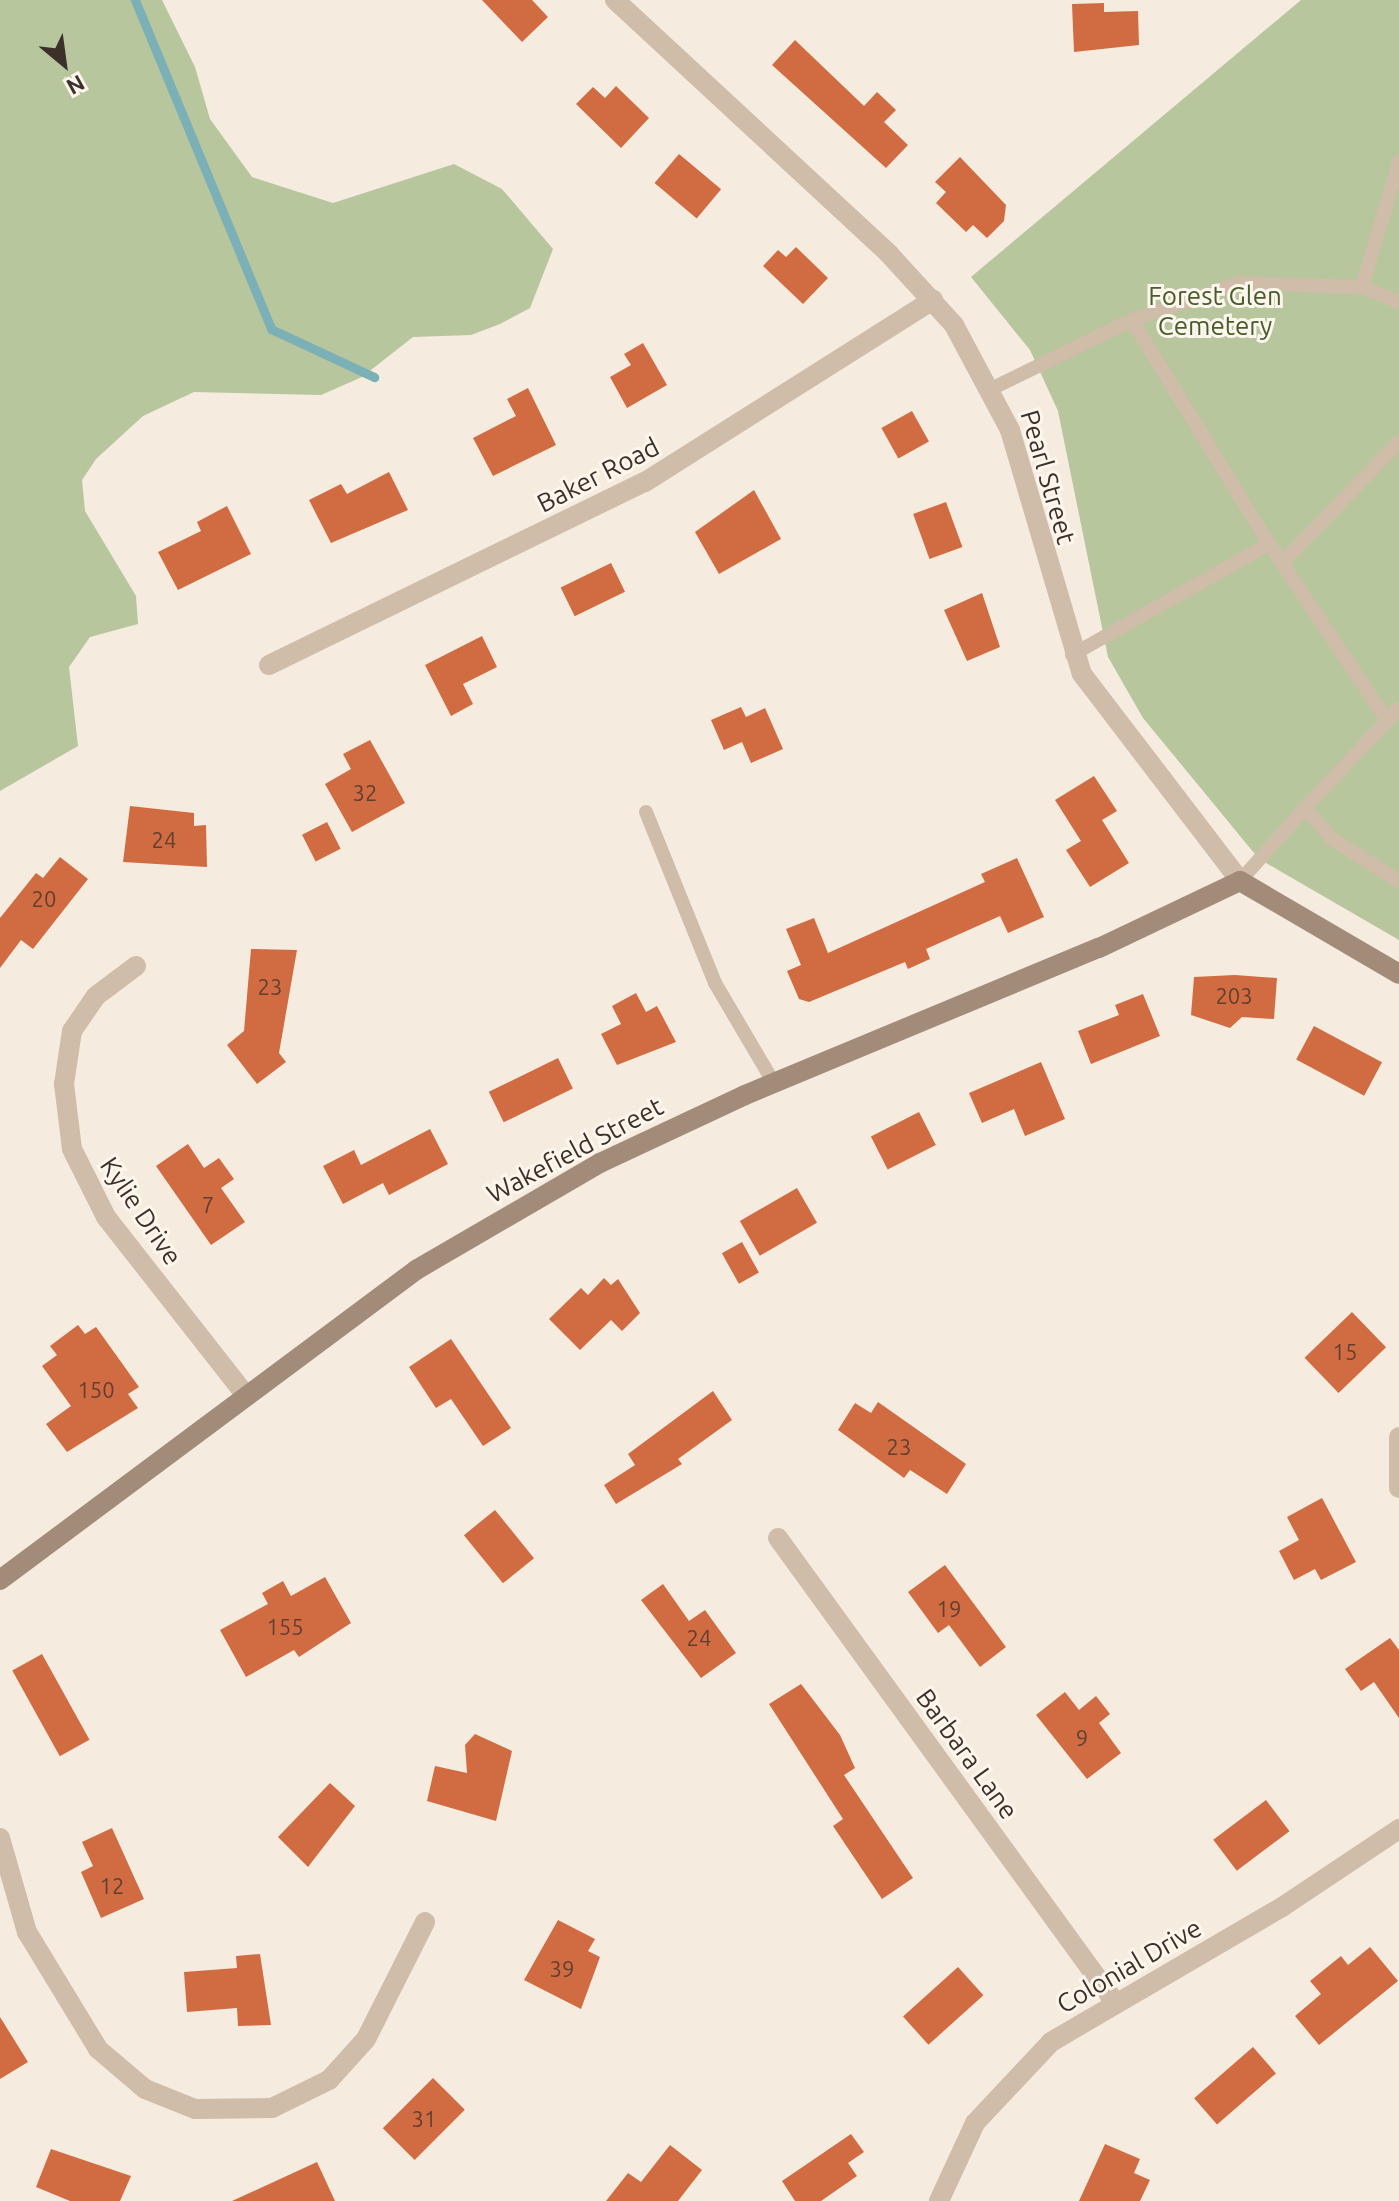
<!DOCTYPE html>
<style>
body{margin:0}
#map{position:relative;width:1399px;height:2201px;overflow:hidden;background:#f5ecdf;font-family:Ubuntu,sans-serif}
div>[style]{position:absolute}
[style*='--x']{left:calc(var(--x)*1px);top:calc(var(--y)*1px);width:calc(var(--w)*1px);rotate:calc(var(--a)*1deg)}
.green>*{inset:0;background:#b7c69d}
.stream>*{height:9px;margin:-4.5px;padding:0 4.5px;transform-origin:4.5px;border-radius:4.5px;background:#7bb0b6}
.building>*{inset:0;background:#d16b41;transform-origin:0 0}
.lane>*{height:14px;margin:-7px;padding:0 7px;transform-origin:7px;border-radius:7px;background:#cfbca9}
.street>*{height:20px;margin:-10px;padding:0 10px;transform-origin:10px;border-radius:10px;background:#cfbca9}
.secondary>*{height:20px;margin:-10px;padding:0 10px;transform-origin:10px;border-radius:10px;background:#a38b7a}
span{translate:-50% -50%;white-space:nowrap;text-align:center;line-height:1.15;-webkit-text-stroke:6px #fcf6ed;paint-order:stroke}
.number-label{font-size:22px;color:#613f30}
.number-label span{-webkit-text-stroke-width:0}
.park-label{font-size:26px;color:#485d2b}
.street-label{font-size:26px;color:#3c302a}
.north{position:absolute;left:24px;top:24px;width:80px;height:80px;-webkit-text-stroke:6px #fcf6ed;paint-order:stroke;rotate:151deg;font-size:22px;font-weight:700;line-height:32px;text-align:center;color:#3c302a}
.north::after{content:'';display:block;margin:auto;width:28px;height:36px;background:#3c302a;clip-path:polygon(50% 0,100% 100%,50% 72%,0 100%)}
</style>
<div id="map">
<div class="green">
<div style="clip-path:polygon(0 0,162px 0,195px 67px,210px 119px,252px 177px,333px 203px,454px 164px,502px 189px,553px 249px,530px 308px,500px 324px,471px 335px,413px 337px,362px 377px,321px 395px,194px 392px,143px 416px,96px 459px,82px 480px,85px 511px,136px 596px,138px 624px,90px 637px,69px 667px,78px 746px,0 791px)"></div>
<div style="clip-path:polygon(1301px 0,1399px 0,1399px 940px,1259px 859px,1143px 718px,1108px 657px,1058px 411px,1030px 350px,971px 277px)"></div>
</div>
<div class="stream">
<div style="--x:135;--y:0;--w:356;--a:67.5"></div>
<div style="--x:271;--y:329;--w:114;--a:25"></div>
</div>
<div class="building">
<div style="clip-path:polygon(482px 0,532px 0,548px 17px,522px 42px)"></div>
<div style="clip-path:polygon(1104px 3px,1104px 12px,1138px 11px,1139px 45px,1074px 52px,1072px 4px)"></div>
<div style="clip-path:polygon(795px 40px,864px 106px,877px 92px,896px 110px,884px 122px,908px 145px,886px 168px,772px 65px)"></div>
<div style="clip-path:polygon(616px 86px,649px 118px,621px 148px,576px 104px,593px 87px,605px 98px)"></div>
<div style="left:679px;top:154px;width:55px;height:38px;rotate:40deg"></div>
<div style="clip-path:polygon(960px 157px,1006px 205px,1004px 221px,987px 238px,973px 225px,966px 232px,936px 203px,946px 192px,935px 182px)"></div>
<div style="clip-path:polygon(796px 247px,828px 278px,803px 304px,763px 266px,778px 250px,786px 257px)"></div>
<div style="clip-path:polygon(643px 343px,667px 385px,627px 408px,610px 377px,631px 365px,624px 354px)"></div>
<div style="clip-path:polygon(528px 388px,556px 445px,493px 476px,473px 438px,516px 416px,507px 399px)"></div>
<div style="left:912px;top:411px;width:35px;height:35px;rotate:61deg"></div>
<div style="clip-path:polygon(389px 472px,408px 510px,331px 543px,309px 500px,341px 484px,347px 494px)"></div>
<div style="clip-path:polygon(754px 490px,781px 539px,719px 574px,695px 532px)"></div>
<div style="left:946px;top:502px;width:48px;height:35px;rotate:70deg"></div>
<div style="clip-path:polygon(227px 506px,251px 554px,178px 590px,158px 552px,201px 531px,197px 522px)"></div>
<div style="left:611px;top:563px;width:32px;height:56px;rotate:64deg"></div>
<div style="clip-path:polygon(982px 593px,1000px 647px,967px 661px,944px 610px)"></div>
<div style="clip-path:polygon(482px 636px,497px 667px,463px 684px,473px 704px,451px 716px,425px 665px)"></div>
<div style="clip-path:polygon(741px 707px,746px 717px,765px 708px,783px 749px,751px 763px,742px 742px,724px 750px,711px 720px)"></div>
<div style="clip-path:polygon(370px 740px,405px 803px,352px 832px,325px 784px,351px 769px,343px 754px)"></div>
<div style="clip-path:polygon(1094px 776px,1117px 811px,1102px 820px,1129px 863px,1090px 887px,1066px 850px,1081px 841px,1055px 800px)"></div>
<div style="clip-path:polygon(130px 806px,194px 813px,194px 826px,206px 825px,207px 867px,123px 862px)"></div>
<div style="left:327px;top:822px;width:30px;height:28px;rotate:63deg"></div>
<div style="clip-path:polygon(60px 857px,88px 879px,33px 949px,21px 940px,0 968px,0 918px,36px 873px,43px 878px)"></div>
<div style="clip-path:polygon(1017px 858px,1044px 917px,1008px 933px,1000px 916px,926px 949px,930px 959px,908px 969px,905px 962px,809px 1002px,799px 999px,787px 971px,801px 965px,786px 929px,814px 918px,828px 953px,985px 882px,981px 874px)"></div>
<div style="clip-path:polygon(251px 949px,297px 950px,279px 1053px,286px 1062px,257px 1084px,227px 1045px,244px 1031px)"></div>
<div style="clip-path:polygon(1235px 975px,1277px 978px,1274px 1019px,1242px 1017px,1230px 1028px,1191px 1015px,1194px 977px)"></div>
<div style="clip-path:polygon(636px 993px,646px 1012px,657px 1006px,676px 1042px,617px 1065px,601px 1034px,621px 1024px,612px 1006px)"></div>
<div style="clip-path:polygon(1143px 994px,1160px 1036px,1091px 1064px,1078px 1031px,1119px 1015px,1115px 1005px)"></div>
<div style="left:1314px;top:1026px;width:77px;height:38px;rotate:28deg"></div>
<div style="left:558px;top:1058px;width:34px;height:77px;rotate:64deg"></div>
<div style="clip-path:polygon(1041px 1062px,1065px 1119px,1025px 1136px,1014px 1109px,982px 1123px,969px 1093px)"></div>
<div style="left:919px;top:1112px;width:37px;height:54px;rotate:63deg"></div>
<div style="clip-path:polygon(430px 1129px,448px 1164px,389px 1195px,383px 1183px,343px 1204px,323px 1166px,354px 1150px,361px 1165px)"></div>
<div style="clip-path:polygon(188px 1144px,204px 1168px,219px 1158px,234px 1179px,221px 1188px,245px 1222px,211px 1245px,156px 1166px)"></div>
<div style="left:797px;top:1188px;width:40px;height:66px;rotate:60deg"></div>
<div style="left:742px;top:1242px;width:35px;height:23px;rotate:61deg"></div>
<div style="clip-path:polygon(604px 1278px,611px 1285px,618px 1279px,640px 1313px,622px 1331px,611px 1320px,580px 1350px,549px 1319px,581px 1288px,588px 1295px)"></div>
<div style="left:1352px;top:1312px;width:49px;height:66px;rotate:46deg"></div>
<div style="clip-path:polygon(78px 1325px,85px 1334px,96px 1327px,139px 1387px,128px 1394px,138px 1408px,67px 1452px,46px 1424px,71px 1406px,42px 1366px,57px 1355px,50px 1346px)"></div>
<div style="clip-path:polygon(451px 1339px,511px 1428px,483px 1446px,451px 1399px,436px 1408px,409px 1367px)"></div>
<div style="clip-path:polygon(713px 1391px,732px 1420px,678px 1459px,682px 1464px,616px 1504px,604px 1485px,635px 1465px,628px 1454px)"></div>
<div style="clip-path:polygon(878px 1402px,966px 1464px,947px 1494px,910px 1470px,904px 1478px,838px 1430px,855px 1403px,871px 1413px)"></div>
<div style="clip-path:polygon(1322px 1498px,1356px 1562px,1321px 1580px,1315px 1569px,1294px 1580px,1279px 1551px,1299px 1540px,1287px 1517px)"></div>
<div style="left:495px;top:1510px;width:62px;height:40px;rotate:51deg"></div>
<div style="clip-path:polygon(945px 1565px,1006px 1647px,980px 1667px,949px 1625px,938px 1633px,908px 1592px)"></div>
<div style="clip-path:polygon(325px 1577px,351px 1623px,299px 1657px,294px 1650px,246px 1677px,220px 1630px,268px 1604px,262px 1593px,283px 1581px,291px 1596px)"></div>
<div style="clip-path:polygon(663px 1584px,689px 1621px,705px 1610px,736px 1653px,701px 1678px,641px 1600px)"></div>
<div style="clip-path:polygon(1390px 1638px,1399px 1650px,1399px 1718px,1374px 1682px,1361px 1691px,1345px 1669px)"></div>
<div style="left:42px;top:1654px;width:98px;height:34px;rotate:61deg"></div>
<div style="clip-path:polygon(801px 1684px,840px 1735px,855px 1768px,844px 1775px,913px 1878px,882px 1899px,833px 1826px,843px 1819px,769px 1704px)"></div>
<div style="clip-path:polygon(1065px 1692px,1079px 1710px,1096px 1696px,1110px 1714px,1099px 1723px,1121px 1753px,1087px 1779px,1036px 1715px)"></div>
<div style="clip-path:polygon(475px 1734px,512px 1751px,496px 1821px,427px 1801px,435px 1766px,467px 1773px,465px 1745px)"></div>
<div style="clip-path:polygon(330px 1783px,355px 1806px,308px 1867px,278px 1837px)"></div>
<div style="left:1266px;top:1800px;width:39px;height:66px;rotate:53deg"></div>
<div style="clip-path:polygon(112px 1828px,144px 1899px,101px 1918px,81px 1872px,93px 1866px,82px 1842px)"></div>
<div style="clip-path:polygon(558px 1920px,595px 1939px,588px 1951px,600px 1957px,581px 2009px,524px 1980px)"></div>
<div style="clip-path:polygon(1370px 1947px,1398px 1981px,1319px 2045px,1295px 2016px,1321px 1994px,1310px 1981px,1341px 1956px,1348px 1965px)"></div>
<div style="clip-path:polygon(260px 1954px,271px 2025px,238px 2026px,237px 2008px,187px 2012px,184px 1972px,237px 1968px,236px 1956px)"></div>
<div style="left:958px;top:1967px;width:38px;height:74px;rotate:48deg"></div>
<div style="clip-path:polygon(0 2017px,28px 2062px,0 2079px)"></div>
<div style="left:1253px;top:2047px;width:35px;height:78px;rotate:49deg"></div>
<div style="left:433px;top:2078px;width:45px;height:71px;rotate:45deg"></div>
<div style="clip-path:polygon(851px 2134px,864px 2152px,848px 2163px,857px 2176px,821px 2201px,795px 2201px,782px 2181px)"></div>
<div style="clip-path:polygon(1105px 2144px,1140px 2159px,1134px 2173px,1150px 2180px,1140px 2201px,1079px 2201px)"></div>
<div style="clip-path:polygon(670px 2145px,702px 2170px,678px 2201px,606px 2201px,628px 2173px,641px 2182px)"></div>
<div style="clip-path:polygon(51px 2149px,131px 2176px,120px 2201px,70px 2201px,36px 2187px)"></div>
<div style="clip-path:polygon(317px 2162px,335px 2201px,232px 2201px)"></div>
</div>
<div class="lane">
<div style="--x:1399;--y:162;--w:130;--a:106.5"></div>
<div style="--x:1362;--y:287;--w:40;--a:22"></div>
<div style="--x:993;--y:388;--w:155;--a:-26.1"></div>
<div style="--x:1269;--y:544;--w:263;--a:-121.5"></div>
<div style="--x:1132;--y:320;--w:114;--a:-18.9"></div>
<div style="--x:1240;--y:283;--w:122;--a:1.9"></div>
<div style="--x:1282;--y:563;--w:168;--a:-46"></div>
<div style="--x:1072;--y:655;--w:226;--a:-29.4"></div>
<div style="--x:1269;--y:544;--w:212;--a:56.2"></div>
<div style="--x:1305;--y:808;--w:137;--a:-46.8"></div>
<div style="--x:646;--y:812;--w:184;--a:68"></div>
<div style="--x:715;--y:983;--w:116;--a:59.5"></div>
<div style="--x:1240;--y:881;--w:98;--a:-48.3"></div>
<div style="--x:1305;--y:808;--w:41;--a:48.9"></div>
<div style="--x:1332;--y:839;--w:79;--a:32.1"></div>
</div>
<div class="street">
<div style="--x:615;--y:0;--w:374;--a:42.8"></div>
<div style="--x:889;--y:254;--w:96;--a:47.5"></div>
<div style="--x:954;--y:325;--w:119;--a:61.9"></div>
<div style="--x:1010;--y:430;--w:254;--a:73.6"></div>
<div style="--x:1082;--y:674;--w:260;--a:52.6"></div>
<div style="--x:269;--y:665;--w:418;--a:-26"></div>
<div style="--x:645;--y:482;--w:341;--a:-32.3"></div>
<div style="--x:136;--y:966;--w:50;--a:143.1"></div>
<div style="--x:96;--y:996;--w:42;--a:124.4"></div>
<div style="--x:72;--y:1031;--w:54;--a:98.6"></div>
<div style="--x:64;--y:1084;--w:65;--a:83"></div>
<div style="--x:72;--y:1149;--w:76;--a:63.4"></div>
<div style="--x:106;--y:1217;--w:222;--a:51.9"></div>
<div style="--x:1399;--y:1437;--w:51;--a:90"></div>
<div style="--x:778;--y:1538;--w:572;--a:54.03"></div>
<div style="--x:0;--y:1838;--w:98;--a:74"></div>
<div style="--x:27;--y:1932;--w:137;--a:58.7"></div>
<div style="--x:98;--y:2049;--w:62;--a:40.4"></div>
<div style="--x:145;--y:2089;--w:54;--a:21.8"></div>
<div style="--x:195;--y:2109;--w:77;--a:-0.7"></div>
<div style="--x:272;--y:2108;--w:64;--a:-26.2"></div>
<div style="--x:329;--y:2080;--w:55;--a:-47.9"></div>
<div style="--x:366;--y:2039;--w:131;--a:-63.2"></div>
<div style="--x:939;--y:2201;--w:86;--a:-65.2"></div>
<div style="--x:975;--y:2123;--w:111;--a:-46.8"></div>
<div style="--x:1051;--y:2042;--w:268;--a:-30.3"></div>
<div style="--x:1282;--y:1907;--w:141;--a:-33.7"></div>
</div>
<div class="secondary">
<div style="--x:0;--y:1580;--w:519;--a:-36.69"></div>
<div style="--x:416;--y:1270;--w:213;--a:-30.2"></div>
<div style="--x:600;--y:1163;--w:160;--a:-25.1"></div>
<div style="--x:745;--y:1095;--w:383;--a:-22.6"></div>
<div style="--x:1099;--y:948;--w:156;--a:-25.4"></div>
<div style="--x:1240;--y:881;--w:184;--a:30.3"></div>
</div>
<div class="number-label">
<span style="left:365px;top:793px">32</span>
<span style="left:164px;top:840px">24</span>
<span style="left:44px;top:899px">20</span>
<span style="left:270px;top:987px">23</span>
<span style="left:1234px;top:996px">203</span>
<span style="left:208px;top:1205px">7</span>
<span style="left:1345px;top:1352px">15</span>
<span style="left:96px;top:1390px">150</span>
<span style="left:899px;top:1447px">23</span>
<span style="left:949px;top:1609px">19</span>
<span style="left:285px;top:1627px">155</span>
<span style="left:699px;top:1638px">24</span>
<span style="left:1082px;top:1738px">9</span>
<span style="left:112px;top:1886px">12</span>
<span style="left:562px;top:1969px">39</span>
<span style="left:424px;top:2119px">31</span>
</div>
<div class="park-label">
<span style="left:1215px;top:311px">Forest Glen<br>Cemetery</span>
</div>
<div class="street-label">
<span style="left:598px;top:475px;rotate:-27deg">Baker Road</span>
<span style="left:1048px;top:477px;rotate:74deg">Pearl Street</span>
<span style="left:575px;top:1150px;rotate:-28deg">Wakefield Street</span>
<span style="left:141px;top:1211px;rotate:56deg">Kylie Drive</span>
<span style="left:967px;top:1754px;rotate:54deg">Barbara Lane</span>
<span style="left:1129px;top:1966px;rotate:-30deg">Colonial Drive</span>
</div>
<div class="north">N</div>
</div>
